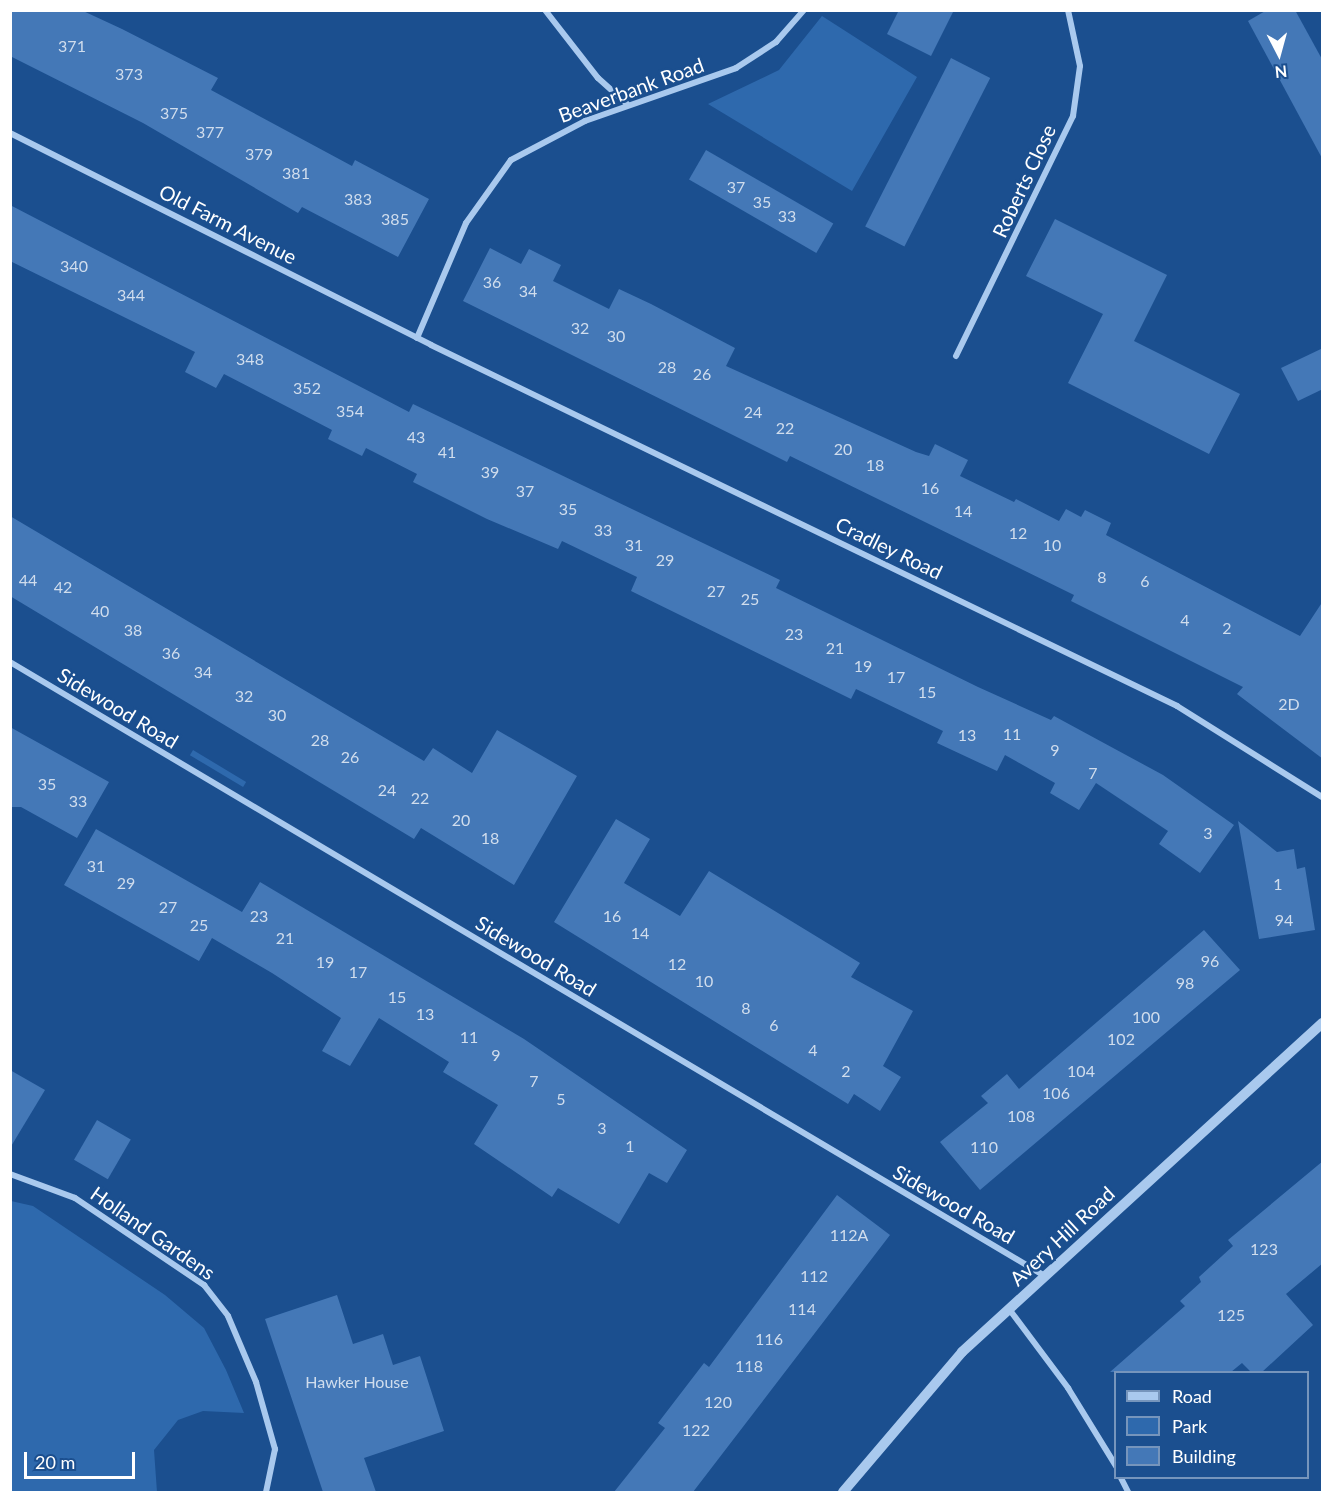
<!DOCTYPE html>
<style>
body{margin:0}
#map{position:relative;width:1333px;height:1503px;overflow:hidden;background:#1b4f8f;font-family:Lato,sans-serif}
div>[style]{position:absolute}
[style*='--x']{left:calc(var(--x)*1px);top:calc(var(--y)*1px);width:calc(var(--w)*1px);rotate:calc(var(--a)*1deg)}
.green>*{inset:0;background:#2e69ad;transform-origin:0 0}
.building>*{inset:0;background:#4478b7;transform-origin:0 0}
.minor>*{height:6px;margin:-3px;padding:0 3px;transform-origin:3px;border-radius:3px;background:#a9c9ee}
.tertiary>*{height:10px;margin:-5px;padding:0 5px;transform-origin:5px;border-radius:5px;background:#a9c9ee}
span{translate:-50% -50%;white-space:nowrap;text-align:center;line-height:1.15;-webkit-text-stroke:5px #1b4f8f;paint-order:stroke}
.number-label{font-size:16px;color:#d0dded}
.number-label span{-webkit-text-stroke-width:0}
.street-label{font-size:20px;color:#fff}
.frame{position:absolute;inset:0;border:12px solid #fff;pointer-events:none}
.legend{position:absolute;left:1114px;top:1371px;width:195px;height:108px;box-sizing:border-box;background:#1b4f8f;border:2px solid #7695bc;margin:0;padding:8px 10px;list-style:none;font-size:18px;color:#fff}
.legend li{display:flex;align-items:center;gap:12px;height:30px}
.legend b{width:30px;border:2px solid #7695bc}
.north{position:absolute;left:1249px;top:24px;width:60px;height:60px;-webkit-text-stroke:4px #1b4f8f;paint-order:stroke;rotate:174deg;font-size:16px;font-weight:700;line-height:24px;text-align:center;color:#fff}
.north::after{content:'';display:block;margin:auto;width:21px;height:27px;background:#fff;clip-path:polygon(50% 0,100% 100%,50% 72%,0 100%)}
.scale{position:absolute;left:24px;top:1452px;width:111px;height:27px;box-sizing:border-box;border:3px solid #fff;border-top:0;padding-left:8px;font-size:18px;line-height:21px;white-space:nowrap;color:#fff;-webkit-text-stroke:4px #1b4f8f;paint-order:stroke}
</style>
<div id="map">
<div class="green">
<div style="clip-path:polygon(822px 16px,917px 77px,852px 191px,708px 104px,779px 70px)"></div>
<div style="left:193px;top:750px;width:62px;height:6px;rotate:31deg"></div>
<div style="clip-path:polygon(11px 1201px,33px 1206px,165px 1295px,204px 1328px,226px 1370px,244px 1413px,203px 1411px,178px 1420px,154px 1450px,157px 1492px,11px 1492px)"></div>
</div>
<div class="building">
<div style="clip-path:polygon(10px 10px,81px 10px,122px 29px,218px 78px,211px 90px,352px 166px,355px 160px,429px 199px,398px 257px,302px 207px,298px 213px,143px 123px,10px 56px)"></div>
<div style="clip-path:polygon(899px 10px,954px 10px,931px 56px,887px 34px)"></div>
<div style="clip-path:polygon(1267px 10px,1295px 10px,1323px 61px,1323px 160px,1248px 21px)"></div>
<div style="left:951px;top:58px;width:44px;height:189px;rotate:27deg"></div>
<div style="left:706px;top:150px;width:147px;height:34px;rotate:30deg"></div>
<div style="clip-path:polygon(10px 205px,409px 412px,413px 404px,780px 580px,776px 588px,978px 687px,1051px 720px,1054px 716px,1163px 775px,1234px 825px,1200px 873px,1159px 844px,1168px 831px,1096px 783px,1079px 810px,1050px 793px,1055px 783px,1005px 755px,997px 771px,937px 743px,943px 731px,856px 689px,851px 699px,631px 591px,637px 577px,562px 541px,558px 549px,487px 519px,413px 482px,417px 474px,366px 448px,362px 456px,328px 439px,332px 430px,224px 374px,216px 388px,185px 372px,195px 352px,10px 261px)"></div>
<div style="clip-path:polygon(1055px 219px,1167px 275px,1134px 341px,1240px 394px,1209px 454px,1068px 383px,1103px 314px,1026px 276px)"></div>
<div style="clip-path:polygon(490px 248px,521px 264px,529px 249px,561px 265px,553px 281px,609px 309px,619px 289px,651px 304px,735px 348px,726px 366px,916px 452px,929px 456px,935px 444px,968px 460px,960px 476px,1014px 502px,1016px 499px,1059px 521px,1066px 509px,1081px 517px,1085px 510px,1111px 523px,1106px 535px,1300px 636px,1323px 601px,1323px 759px,1237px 694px,1243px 687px,1071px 601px,1074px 595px,790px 456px,787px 462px,463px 301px)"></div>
<div style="clip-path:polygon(1323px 348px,1323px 389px,1298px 401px,1281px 368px)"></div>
<div style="clip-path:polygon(10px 516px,424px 761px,433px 748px,472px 773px,497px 730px,577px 776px,514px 885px,421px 828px,414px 839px,10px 596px)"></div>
<div style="clip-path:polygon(10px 727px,109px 782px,77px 838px,21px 807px,10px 807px)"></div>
<div style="clip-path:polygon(616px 819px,650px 839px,624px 883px,680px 916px,709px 871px,860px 963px,851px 977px,913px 1011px,883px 1066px,901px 1077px,880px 1111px,854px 1094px,848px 1104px,554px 922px)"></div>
<div style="clip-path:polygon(1238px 821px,1277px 852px,1294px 849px,1297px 869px,1305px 867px,1315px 930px,1259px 939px)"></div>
<div style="clip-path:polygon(96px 829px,242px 912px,260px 882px,524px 1039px,687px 1150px,667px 1183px,649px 1173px,619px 1224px,558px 1188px,552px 1197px,474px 1144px,498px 1105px,443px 1072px,449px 1062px,379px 1018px,350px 1066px,322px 1051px,341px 1018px,272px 973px,212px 938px,199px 961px,64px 885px)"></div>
<div style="clip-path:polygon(1204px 930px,1240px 970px,980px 1190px,940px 1142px,988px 1103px,981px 1096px,1007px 1074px,1019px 1089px)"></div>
<div style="clip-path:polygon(10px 1070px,45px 1090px,10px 1148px)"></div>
<div style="left:97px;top:1120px;width:39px;height:46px;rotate:30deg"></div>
<div style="clip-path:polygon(1323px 1161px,1323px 1263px,1286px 1294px,1313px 1325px,1262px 1372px,1251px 1372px,1242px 1363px,1231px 1372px,1110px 1372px,1185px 1306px,1180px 1301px,1201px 1282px,1199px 1277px,1233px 1246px,1228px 1240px)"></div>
<div style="clip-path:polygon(837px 1195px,890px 1235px,693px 1492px,614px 1492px,665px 1428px,658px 1423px,704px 1363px,709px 1367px)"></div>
<div style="clip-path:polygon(337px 1295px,353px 1344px,383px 1334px,393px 1365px,420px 1356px,444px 1431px,364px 1458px,376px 1492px,323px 1492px,265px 1319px)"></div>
</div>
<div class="minor">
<div style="--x:545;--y:10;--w:86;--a:52.1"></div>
<div style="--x:598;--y:78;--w:39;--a:42"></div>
<div style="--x:10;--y:133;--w:471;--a:26.7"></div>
<div style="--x:431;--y:345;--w:829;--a:25.82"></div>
<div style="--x:1177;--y:706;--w:171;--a:32.1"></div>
<div style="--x:417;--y:338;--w:125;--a:-66.9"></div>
<div style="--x:466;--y:223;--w:77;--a:-54.5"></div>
<div style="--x:511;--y:160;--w:84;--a:-27.8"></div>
<div style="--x:585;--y:121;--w:160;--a:-19.3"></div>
<div style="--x:736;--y:68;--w:48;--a:-33"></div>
<div style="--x:776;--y:42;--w:43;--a:-48.8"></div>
<div style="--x:956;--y:356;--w:267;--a:-64"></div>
<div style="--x:1073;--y:116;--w:50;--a:-82"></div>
<div style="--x:1080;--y:66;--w:57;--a:-102.1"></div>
<div style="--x:10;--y:662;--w:1203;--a:30.68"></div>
<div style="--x:10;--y:1174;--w:69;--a:20.3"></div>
<div style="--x:75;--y:1198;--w:156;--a:34"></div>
<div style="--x:204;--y:1285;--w:39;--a:52"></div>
<div style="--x:228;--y:1316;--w:72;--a:67"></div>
<div style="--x:256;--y:1382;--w:70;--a:74.2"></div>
<div style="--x:275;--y:1449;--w:44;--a:101.8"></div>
<div style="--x:1009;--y:1309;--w:99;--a:53.2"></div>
<div style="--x:1068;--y:1388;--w:92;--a:58.4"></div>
<div style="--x:1121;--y:1478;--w:16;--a:63"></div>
</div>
<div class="tertiary">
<div style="--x:843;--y:1492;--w:184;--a:-49.6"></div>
<div style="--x:962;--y:1352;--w:488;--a:-42.4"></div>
</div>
<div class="number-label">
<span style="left:72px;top:46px">371</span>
<span style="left:129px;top:74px">373</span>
<span style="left:174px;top:113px">375</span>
<span style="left:210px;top:132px">377</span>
<span style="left:259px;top:154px">379</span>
<span style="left:296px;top:173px">381</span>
<span style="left:736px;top:187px">37</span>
<span style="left:358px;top:199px">383</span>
<span style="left:762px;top:202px">35</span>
<span style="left:787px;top:216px">33</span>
<span style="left:395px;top:219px">385</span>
<span style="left:74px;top:266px">340</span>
<span style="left:492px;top:282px">36</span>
<span style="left:528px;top:291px">34</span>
<span style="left:131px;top:295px">344</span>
<span style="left:580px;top:328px">32</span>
<span style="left:616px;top:336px">30</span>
<span style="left:250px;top:359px">348</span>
<span style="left:667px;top:367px">28</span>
<span style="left:702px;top:374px">26</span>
<span style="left:307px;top:388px">352</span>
<span style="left:350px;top:411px">354</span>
<span style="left:753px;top:412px">24</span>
<span style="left:785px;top:428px">22</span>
<span style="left:416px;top:437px">43</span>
<span style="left:843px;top:449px">20</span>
<span style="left:447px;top:452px">41</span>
<span style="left:875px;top:465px">18</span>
<span style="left:490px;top:472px">39</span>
<span style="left:930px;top:488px">16</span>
<span style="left:525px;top:491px">37</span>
<span style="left:568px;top:509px">35</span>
<span style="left:963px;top:511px">14</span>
<span style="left:603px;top:530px">33</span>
<span style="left:1018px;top:533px">12</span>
<span style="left:634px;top:545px">31</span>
<span style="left:1052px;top:545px">10</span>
<span style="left:665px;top:560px">29</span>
<span style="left:1102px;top:577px">8</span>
<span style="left:28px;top:580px">44</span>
<span style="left:1145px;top:581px">6</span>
<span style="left:63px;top:587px">42</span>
<span style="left:716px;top:591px">27</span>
<span style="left:750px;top:599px">25</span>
<span style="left:100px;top:611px">40</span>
<span style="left:1185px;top:620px">4</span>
<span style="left:1227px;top:628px">2</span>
<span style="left:133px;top:630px">38</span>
<span style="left:794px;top:634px">23</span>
<span style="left:835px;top:648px">21</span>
<span style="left:171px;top:653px">36</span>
<span style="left:863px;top:666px">19</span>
<span style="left:203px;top:672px">34</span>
<span style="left:896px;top:677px">17</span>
<span style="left:927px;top:692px">15</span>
<span style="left:244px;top:696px">32</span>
<span style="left:1289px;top:704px">2D</span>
<span style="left:277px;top:715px">30</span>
<span style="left:1012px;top:734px">11</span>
<span style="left:967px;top:735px">13</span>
<span style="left:320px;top:740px">28</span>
<span style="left:1055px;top:750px">9</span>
<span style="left:350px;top:757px">26</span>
<span style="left:1093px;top:773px">7</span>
<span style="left:47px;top:784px">35</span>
<span style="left:387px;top:790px">24</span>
<span style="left:420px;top:798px">22</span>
<span style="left:78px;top:801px">33</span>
<span style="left:461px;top:820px">20</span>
<span style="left:1208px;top:833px">3</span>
<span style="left:490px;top:838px">18</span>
<span style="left:96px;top:866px">31</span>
<span style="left:126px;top:883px">29</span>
<span style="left:1278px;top:884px">1</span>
<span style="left:168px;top:907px">27</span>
<span style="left:259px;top:916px">23</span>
<span style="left:612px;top:916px">16</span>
<span style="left:1284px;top:920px">94</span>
<span style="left:199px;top:925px">25</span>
<span style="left:640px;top:933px">14</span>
<span style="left:285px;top:938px">21</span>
<span style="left:1210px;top:961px">96</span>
<span style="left:325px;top:962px">19</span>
<span style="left:677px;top:964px">12</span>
<span style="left:358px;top:972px">17</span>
<span style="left:704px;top:981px">10</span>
<span style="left:1185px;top:983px">98</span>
<span style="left:397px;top:997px">15</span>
<span style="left:746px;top:1008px">8</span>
<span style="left:425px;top:1014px">13</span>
<span style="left:1146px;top:1017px">100</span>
<span style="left:774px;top:1025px">6</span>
<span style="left:469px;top:1037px">11</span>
<span style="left:1121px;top:1039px">102</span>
<span style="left:813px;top:1050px">4</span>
<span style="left:496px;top:1055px">9</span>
<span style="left:846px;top:1071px">2</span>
<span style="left:1081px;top:1071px">104</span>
<span style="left:534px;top:1081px">7</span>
<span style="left:1056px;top:1093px">106</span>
<span style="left:561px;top:1099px">5</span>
<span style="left:1021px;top:1116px">108</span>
<span style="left:602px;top:1128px">3</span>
<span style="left:630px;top:1146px">1</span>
<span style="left:984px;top:1147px">110</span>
<span style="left:849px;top:1235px">112A</span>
<span style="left:1264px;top:1249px">123</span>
<span style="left:814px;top:1276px">112</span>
<span style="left:802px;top:1309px">114</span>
<span style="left:1231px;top:1315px">125</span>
<span style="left:769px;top:1339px">116</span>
<span style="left:749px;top:1366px">118</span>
<span style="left:357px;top:1382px">Hawker House</span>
<span style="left:718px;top:1402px">120</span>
<span style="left:696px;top:1430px">122</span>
</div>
<div class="street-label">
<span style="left:631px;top:90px;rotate:-20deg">Beaverbank Road</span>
<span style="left:1024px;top:181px;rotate:-65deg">Roberts Close</span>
<span style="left:228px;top:224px;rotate:27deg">Old Farm Avenue</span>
<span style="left:889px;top:548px;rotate:26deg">Cradley Road</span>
<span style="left:118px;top:708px;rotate:31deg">Sidewood Road</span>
<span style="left:536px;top:956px;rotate:31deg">Sidewood Road</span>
<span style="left:954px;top:1204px;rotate:30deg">Sidewood Road</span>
<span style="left:153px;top:1233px;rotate:35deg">Holland Gardens</span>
<span style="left:1062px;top:1236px;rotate:-43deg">Avery Hill Road</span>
</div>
<div class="frame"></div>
<ul class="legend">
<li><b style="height:8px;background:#a9c9ee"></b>Road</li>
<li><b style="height:16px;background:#2e69ad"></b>Park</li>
<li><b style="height:16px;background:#4478b7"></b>Building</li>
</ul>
<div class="north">N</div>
<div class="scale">20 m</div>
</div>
